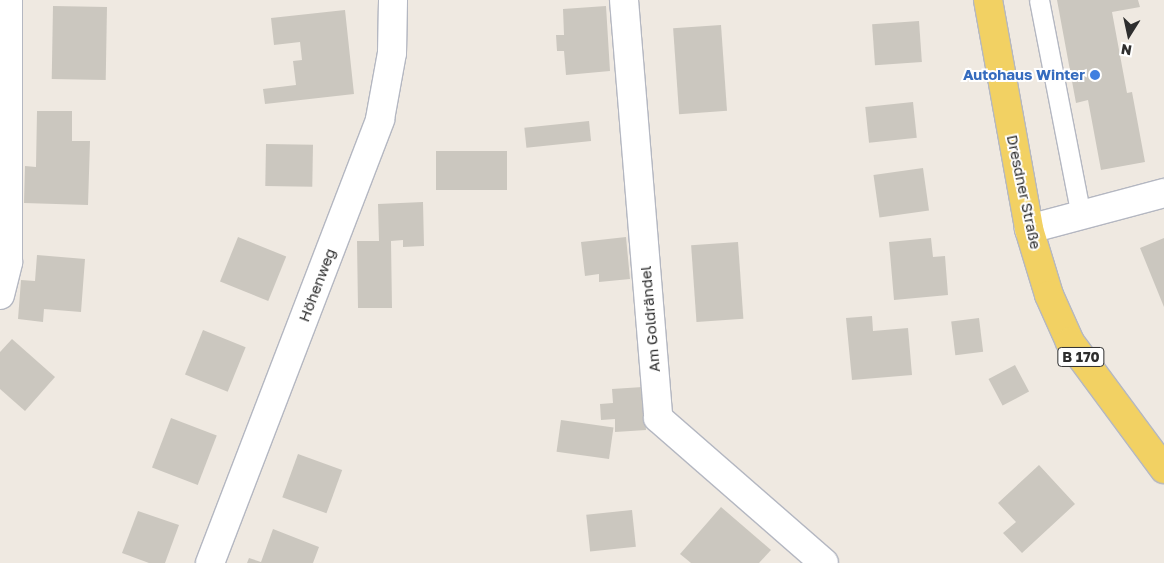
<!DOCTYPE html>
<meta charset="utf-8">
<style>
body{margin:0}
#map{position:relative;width:1164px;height:563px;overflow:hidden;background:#efe9e1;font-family:"Golos Text",sans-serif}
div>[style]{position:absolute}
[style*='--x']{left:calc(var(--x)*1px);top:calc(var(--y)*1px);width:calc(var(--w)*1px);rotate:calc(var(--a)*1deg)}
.building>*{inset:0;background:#cbc7bf;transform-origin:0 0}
.roads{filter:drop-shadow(1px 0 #b4b7c1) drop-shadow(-1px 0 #b4b7c1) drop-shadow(0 1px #b4b7c1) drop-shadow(0 -1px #b4b7c1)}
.lane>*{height:19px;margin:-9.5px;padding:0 9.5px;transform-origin:9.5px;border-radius:9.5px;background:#fff}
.street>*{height:28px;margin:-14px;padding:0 14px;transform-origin:14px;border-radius:14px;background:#fff}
.primary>*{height:28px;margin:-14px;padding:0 14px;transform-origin:14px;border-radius:14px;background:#f2d163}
.dots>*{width:14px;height:14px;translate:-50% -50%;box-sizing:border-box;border:2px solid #fff;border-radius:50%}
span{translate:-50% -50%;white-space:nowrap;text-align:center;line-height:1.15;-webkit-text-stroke:4px #fff;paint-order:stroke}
.shield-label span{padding:1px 4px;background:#fff;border:1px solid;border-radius:4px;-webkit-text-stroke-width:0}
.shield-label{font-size:14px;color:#2e2e2e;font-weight:700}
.shop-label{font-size:15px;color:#366cbe;font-weight:700}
.right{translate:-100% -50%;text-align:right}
.street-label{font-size:15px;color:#2e2e2e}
.north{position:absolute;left:1104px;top:10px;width:50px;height:50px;-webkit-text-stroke:4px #fff;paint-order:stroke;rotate:190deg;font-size:14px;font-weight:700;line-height:20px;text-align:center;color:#2e2e2e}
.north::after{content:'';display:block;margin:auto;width:18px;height:22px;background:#2e2e2e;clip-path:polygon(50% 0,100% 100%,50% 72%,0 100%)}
</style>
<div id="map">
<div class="building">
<div style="clip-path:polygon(1057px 0,1138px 0,1140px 7px,1112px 12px,1127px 93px,1132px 92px,1145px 162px,1101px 170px,1088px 100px,1076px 103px)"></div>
<div style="left:53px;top:6px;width:54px;height:73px;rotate:1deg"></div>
<div style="clip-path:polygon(606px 6px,610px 71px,566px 75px,564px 51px,557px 51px,556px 35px,564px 35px,563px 9px)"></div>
<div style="clip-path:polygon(345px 10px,354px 94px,265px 104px,263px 89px,296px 85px,293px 61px,302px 60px,300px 42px,274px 45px,271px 18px)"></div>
<div style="left:919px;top:21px;width:41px;height:47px;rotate:86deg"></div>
<div style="left:721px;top:25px;width:86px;height:48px;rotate:86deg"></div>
<div style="left:913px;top:102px;width:36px;height:48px;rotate:84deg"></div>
<div style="clip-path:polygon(37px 111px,72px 111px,72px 141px,90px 141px,88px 205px,24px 203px,25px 166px,36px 167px)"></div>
<div style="left:589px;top:121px;width:20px;height:65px;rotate:84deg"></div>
<div style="left:266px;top:144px;width:47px;height:42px;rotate:1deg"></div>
<div style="left:436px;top:151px;width:71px;height:39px"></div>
<div style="left:923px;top:168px;width:43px;height:50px;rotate:82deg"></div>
<div style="clip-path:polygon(423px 202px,424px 246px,403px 247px,403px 240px,391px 241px,392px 308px,358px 308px,357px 241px,379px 241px,378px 204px)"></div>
<div style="left:238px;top:237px;width:52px;height:48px;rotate:22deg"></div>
<div style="clip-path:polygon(626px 237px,630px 279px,599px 282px,599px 274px,585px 276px,581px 242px)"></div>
<div style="clip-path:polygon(931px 238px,933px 257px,945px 256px,948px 295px,894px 300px,889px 242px)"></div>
<div style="clip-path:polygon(1164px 238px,1164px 307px,1140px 248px)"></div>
<div style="left:738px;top:242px;width:77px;height:47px;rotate:86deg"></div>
<div style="clip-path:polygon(37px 255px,85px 259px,81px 312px,44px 309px,43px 322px,18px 319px,21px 280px,35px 281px)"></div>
<div style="clip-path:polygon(872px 316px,873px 331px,908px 328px,912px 375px,852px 380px,846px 318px)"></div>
<div style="left:979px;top:318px;width:34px;height:28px;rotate:83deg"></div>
<div style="left:203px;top:330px;width:46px;height:48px;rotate:22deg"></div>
<div style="clip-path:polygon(12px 339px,55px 377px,25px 411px,0 389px,0 352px)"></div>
<div style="left:1015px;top:365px;width:30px;height:30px;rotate:62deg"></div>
<div style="clip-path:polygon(643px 387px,646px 430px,615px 432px,615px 419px,601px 420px,600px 404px,613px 403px,612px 389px)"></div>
<div style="left:171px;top:418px;width:49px;height:53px;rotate:21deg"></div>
<div style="left:561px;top:420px;width:53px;height:32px;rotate:8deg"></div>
<div style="left:298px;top:454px;width:47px;height:46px;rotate:20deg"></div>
<div style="clip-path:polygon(1039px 465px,1075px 504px,1022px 553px,1003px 533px,1016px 522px,998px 503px)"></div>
<div style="clip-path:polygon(721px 507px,771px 550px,759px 563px,691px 563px,680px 554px)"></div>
<div style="left:632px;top:510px;width:37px;height:46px;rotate:84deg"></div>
<div style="clip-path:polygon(138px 511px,179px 525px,165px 563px,149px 563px,122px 553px)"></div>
<div style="clip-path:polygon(273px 529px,319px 547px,313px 563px,247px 563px,249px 558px,261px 562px)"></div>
</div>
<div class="roads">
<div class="lane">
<div style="--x:1039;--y:0;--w:221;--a:79"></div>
</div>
<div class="street">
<div style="--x:624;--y:0;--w:419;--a:85.3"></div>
<div style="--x:658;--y:418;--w:220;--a:41.1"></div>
<div style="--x:1029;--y:229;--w:140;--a:-14.9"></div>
<div style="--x:0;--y:295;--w:34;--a:-76"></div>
<div style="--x:8;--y:262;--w:262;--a:-90"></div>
<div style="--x:210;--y:563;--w:475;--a:-69"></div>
<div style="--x:380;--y:119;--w:67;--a:-79.7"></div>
<div style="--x:392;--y:53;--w:53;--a:-88.9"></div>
</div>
<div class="primary">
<div style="--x:988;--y:0;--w:233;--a:79.8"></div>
<div style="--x:1029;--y:229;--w:69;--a:73.1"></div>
<div style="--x:1049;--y:295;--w:51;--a:65.9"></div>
<div style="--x:1070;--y:342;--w:158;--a:53.5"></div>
</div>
</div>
<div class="dots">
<div style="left:1095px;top:75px;background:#3f7fe0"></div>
</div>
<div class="shield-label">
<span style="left:1081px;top:357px">B 170</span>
</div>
<div class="shop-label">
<span class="right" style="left:1085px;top:75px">Autohaus Winter</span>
</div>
<div class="street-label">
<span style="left:1024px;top:192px;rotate:78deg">Dresdner Straße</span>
<span style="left:317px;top:285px;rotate:-69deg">Höhenweg</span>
<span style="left:650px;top:319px;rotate:-95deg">Am Goldrändel</span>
</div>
<div class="north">N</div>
</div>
